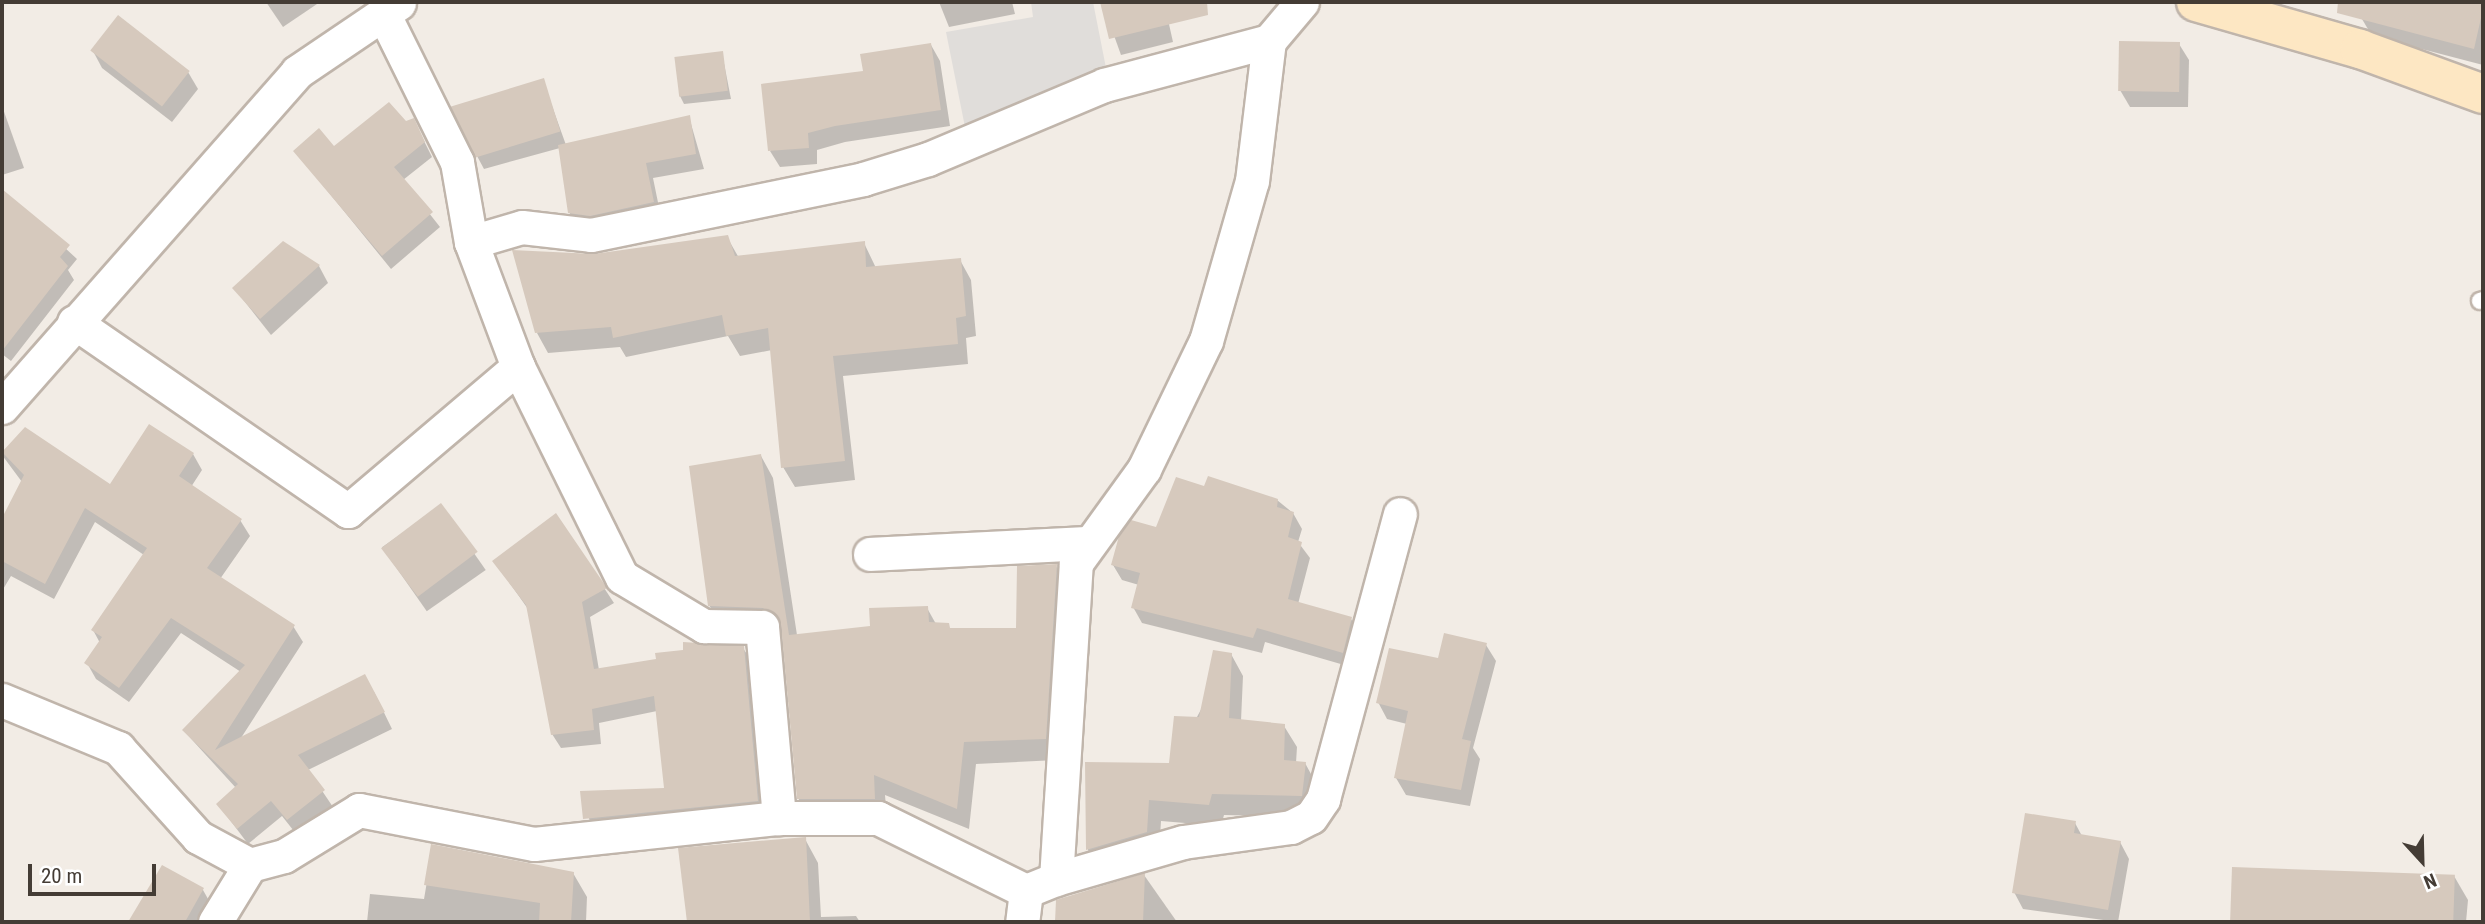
<!DOCTYPE html>
<style>
body{margin:0}
#map{position:relative;width:2485px;height:924px;overflow:hidden;background:#f2ece5;font-family:"Roboto Condensed",sans-serif}
div>[style]{position:absolute}
[style*='--x']{left:calc(var(--x)*1px);top:calc(var(--y)*1px);width:calc(var(--w)*1px);rotate:calc(var(--a)*1deg)}
.parking>*{inset:0;background:#e0ddda}
.shadow>*{inset:0;background:#0003;transform-origin:0 0}
.building>*{inset:0;background:#d6c9bd;transform-origin:0 0}
.roads{filter:drop-shadow(2px 0 #c0b5ab) drop-shadow(-2px 0 #c0b5ab) drop-shadow(0 2px #c0b5ab) drop-shadow(0 -2px #c0b5ab)}
.lane>*{height:16px;margin:-8px;padding:0 8px;transform-origin:8px;border-radius:8px;background:#fff}
.street>*{height:33px;margin:-16.5px;padding:0 16.5px;transform-origin:16.5px;border-radius:16.5px;background:#fff}
.secondary>*{height:38px;margin:-19px;padding:0 19px;transform-origin:19px;border-radius:19px;background:#fde7c3}
span{translate:-50% -50%;white-space:nowrap;text-align:center;line-height:1.15;-webkit-text-stroke:5px #fff;paint-order:stroke}
.frame{position:absolute;inset:0;border:4px solid #443c35;pointer-events:none}
.north{position:absolute;left:2387px;top:826px;width:70px;height:70px;-webkit-text-stroke:5px #fff;paint-order:stroke;rotate:158deg;font-size:19px;font-weight:700;line-height:28px;text-align:center;color:#443c35}
.north::after{content:'';display:block;margin:auto;width:24px;height:32px;background:#443c35;clip-path:polygon(50% 0,100% 100%,50% 72%,0 100%)}
.scale{position:absolute;left:28px;top:864px;width:128px;height:32px;box-sizing:border-box;border:4px solid #443c35;border-top:0;padding-left:9px;font-size:21px;line-height:24px;white-space:nowrap;color:#443c35;-webkit-text-stroke:5px #fff;paint-order:stroke}
</style>
<div id="map">
<div class="parking">
<div style="clip-path:polygon(1031px 2px,1093px 2px,1107px 73px,967px 137px,946px 32px,1033px 17px)"></div>
</div>
<div class="shadow">
<div style="clip-path:polygon(266px 2px,320px 2px,283px 27px)"></div>
<div style="clip-path:polygon(939px 2px,1012px 2px,1015px 14px,949px 27px)"></div>
<div style="clip-path:polygon(1102px 2px,1164px 2px,1173px 42px,1121px 55px)"></div>
<div style="clip-path:polygon(2370px 2px,2483px 2px,2483px 65px,2372px 36px,2362px 19px)"></div>
<div style="clip-path:polygon(2179px 44px,2189px 60px,2188px 107px,2130px 107px,2120px 90px)"></div>
<div style="clip-path:polygon(931px 45px,940px 61px,950px 126px,845px 142px,817px 150px,817px 164px,780px 167px,770px 151px,865px 73px)"></div>
<div style="clip-path:polygon(93px 51px,188px 72px,198px 89px,172px 122px,102px 68px)"></div>
<div style="clip-path:polygon(722px 53px,731px 99px,684px 104px,680px 96px)"></div>
<div style="clip-path:polygon(543px 81px,566px 145px,689px 117px,704px 169px,653px 178px,661px 217px,578px 227px,569px 212px,560px 148px,484px 169px,477px 156px)"></div>
<div style="clip-path:polygon(2px 106px,24px 168px,2px 175px)"></div>
<div style="clip-path:polygon(405px 123px,421px 135px,432px 157px,403px 180px,440px 227px,391px 269px,295px 151px,334px 149px)"></div>
<div style="clip-path:polygon(25px 211px,77px 259px,68px 270px,74px 280px,11px 361px,2px 354px,2px 236px)"></div>
<div style="clip-path:polygon(727px 237px,739px 258px,864px 243px,876px 268px,960px 260px,971px 280px,976px 336px,966px 338px,968px 364px,843px 376px,855px 480px,795px 487px,783px 467px,772px 350px,740px 356px,728px 336px,626px 357px,620px 347px,548px 353px,537px 333px,595px 256px)"></div>
<div style="clip-path:polygon(283px 243px,319px 266px,328px 283px,271px 335px,234px 288px)"></div>
<div style="clip-path:polygon(25px 430px,110px 487px,193px 454px,202px 470px,191px 487px,240px 520px,250px 536px,220px 579px,293px 626px,303px 642px,241px 738px,374px 692px,392px 729px,308px 770px,333px 807px,297px 835px,282px 816px,248px 844px,218px 804px,236px 788px,184px 731px,241px 672px,181px 633px,129px 702px,96px 679px,87px 663px,100px 643px,93px 630px,144px 555px,95px 522px,54px 599px,11px 576px,2px 591px,2px 521px,22px 482px,2px 455px)"></div>
<div style="clip-path:polygon(761px 456px,773px 478px,797px 635px,872px 628px,927px 608px,936px 624px,951px 630px,1018px 630px,1056px 566px,1068px 587px,1057px 760px,976px 764px,969px 829px,885px 795px,887px 820px,811px 820px,798px 798px,784px 636px,777px 629px,722px 627px,709px 605px)"></div>
<div style="clip-path:polygon(1205px 488px,1277px 500px,1293px 513px,1302px 529px,1298px 542px,1310px 558px,1298px 604px,1351px 619px,1360px 634px,1351px 667px,1265px 642px,1262px 653px,1142px 623px,1133px 607px,1139px 585px,1122px 580px,1113px 565px)"></div>
<div style="left:441px;top:506px;width:78px;height:72px;rotate:55deg"></div>
<div style="clip-path:polygon(556px 515px,614px 603px,590px 617px,599px 670px,743px 648px,752px 662px,765px 815px,593px 833px,582px 792px,666px 789px,657px 711px,599px 723px,601px 744px,561px 748px,552px 734px,528px 609px,494px 561px)"></div>
<div style="clip-path:polygon(1486px 645px,1496px 661px,1473px 748px,1480px 759px,1470px 806px,1406px 795px,1396px 778px,1407px 724px,1387px 719px,1378px 702px,1440px 660px)"></div>
<div style="clip-path:polygon(1231px 654px,1243px 676px,1241px 721px,1284px 726px,1297px 747px,1296px 763px,1305px 763px,1317px 785px,1314px 817px,1224px 815px,1221px 826px,1161px 821px,1159px 854px,1100px 871px,1088px 850px,1087px 764px,1171px 765px)"></div>
<div style="clip-path:polygon(2075px 823px,2082px 836px,2120px 842px,2129px 859px,2118px 922px,2023px 909px,2014px 892px)"></div>
<div style="clip-path:polygon(805px 839px,818px 863px,821px 917px,856px 916px,860px 922px,367px 922px,370px 894px,424px 899px,433px 846px,573px 873px,587px 897px,586px 922px,689px 921px)"></div>
<div style="clip-path:polygon(163px 867px,203px 890px,212px 906px,203px 922px,130px 922px)"></div>
<div style="clip-path:polygon(2233px 869px,2454px 876px,2468px 900px,2466px 922px,2231px 922px)"></div>
<div style="clip-path:polygon(1144px 875px,1177px 922px,1056px 922px,1057px 901px)"></div>
</div>
<div class="building">
<div style="clip-path:polygon(1100px 2px,1207px 2px,1208px 15px,1109px 39px)"></div>
<div style="clip-path:polygon(2338px 2px,2483px 2px,2483px 9px,2474px 49px,2337px 13px)"></div>
<div style="left:118px;top:15px;width:91px;height:45px;rotate:38deg"></div>
<div style="left:2119px;top:41px;width:61px;height:50px;rotate:1deg"></div>
<div style="clip-path:polygon(931px 43px,941px 110px,835px 126px,808px 133px,809px 148px,768px 151px,761px 84px,863px 71px,860px 54px)"></div>
<div style="left:723px;top:51px;width:40px;height:49px;rotate:83deg"></div>
<div style="left:544px;top:78px;width:56px;height:98px;rotate:73deg"></div>
<div style="clip-path:polygon(389px 102px,406px 121px,414px 118px,425px 142px,394px 167px,433px 212px,382px 256px,293px 151px,319px 128px,334px 146px)"></div>
<div style="clip-path:polygon(690px 115px,696px 154px,646px 163px,654px 202px,590px 216px,568px 213px,558px 145px)"></div>
<div style="clip-path:polygon(2px 189px,70px 245px,60px 257px,68px 266px,2px 351px)"></div>
<div style="clip-path:polygon(728px 235px,735px 256px,865px 241px,866px 267px,961px 258px,966px 316px,956px 318px,958px 344px,833px 356px,845px 461px,781px 468px,768px 328px,726px 336px,722px 315px,613px 338px,611px 327px,535px 333px,512px 250px,594px 254px)"></div>
<div style="clip-path:polygon(283px 241px,320px 265px,260px 319px,232px 288px)"></div>
<div style="clip-path:polygon(149px 424px,194px 453px,179px 476px,242px 519px,207px 568px,295px 625px,215px 750px,365px 674px,385px 712px,298px 755px,325px 790px,287px 820px,271px 801px,237px 829px,216px 804px,238px 784px,182px 730px,245px 665px,171px 618px,119px 688px,84px 663px,102px 637px,91px 630px,147px 548px,85px 508px,45px 584px,2px 561px,2px 518px,24px 475px,2px 452px,25px 427px,110px 484px)"></div>
<div style="clip-path:polygon(761px 454px,789px 635px,870px 626px,869px 608px,928px 606px,929px 622px,949px 623px,950px 628px,1016px 628px,1017px 566px,1057px 564px,1046px 739px,964px 742px,957px 809px,874px 775px,875px 799px,797px 799px,781px 625px,763px 608px,708px 606px,689px 466px)"></div>
<div style="clip-path:polygon(1208px 476px,1278px 499px,1277px 507px,1294px 512px,1288px 537px,1302px 542px,1288px 599px,1352px 617px,1343px 653px,1257px 628px,1253px 638px,1131px 608px,1140px 573px,1111px 565px,1119px 536px,1131px 520px,1156px 527px,1176px 477px,1204px 486px)"></div>
<div style="left:441px;top:503px;width:61px;height:75px;rotate:53deg"></div>
<div style="clip-path:polygon(556px 513px,607px 588px,582px 602px,594px 669px,656px 659px,655px 653px,683px 650px,683px 642px,744px 646px,758px 801px,583px 819px,580px 791px,664px 788px,654px 696px,592px 709px,594px 730px,551px 735px,526px 605px,492px 561px)"></div>
<div style="clip-path:polygon(1444px 633px,1487px 643px,1462px 739px,1471px 741px,1461px 790px,1394px 778px,1408px 711px,1376px 703px,1389px 648px,1438px 658px)"></div>
<div style="clip-path:polygon(1213px 650px,1232px 653px,1229px 718px,1285px 724px,1284px 760px,1306px 762px,1302px 796px,1212px 794px,1209px 805px,1149px 800px,1147px 832px,1086px 850px,1085px 762px,1169px 763px,1174px 716px,1199px 717px)"></div>
<div style="clip-path:polygon(2025px 813px,2076px 821px,2074px 833px,2121px 841px,2108px 910px,2012px 893px)"></div>
<div style="clip-path:polygon(806px 837px,810px 922px,687px 922px,678px 848px)"></div>
<div style="clip-path:polygon(431px 844px,574px 872px,571px 922px,539px 922px,540px 903px,424px 885px)"></div>
<div style="clip-path:polygon(162px 865px,204px 888px,185px 922px,128px 922px)"></div>
<div style="left:2232px;top:867px;width:223px;height:55px;rotate:2deg"></div>
<div style="clip-path:polygon(1145px 873px,1143px 922px,1055px 922px,1056px 900px)"></div>
</div>
<div class="roads">
<div class="lane">
<div style="--x:2480;--y:301;--w:3;--a:-18"></div>
</div>
<div class="street">
<div style="--x:385;--y:17;--w:162;--a:63.6"></div>
<div style="--x:457;--y:162;--w:81;--a:80.1"></div>
<div style="--x:471;--y:242;--w:134;--a:69.4"></div>
<div style="--x:518;--y:367;--w:234;--a:63.7"></div>
<div style="--x:622;--y:577;--w:96;--a:30.9"></div>
<div style="--x:704;--y:626;--w:58;--a:1"></div>
<div style="--x:762;--y:627;--w:192;--a:84.9"></div>
<div style="--x:471;--y:242;--w:53;--a:-16.4"></div>
<div style="--x:522;--y:227;--w:69;--a:6.6"></div>
<div style="--x:591;--y:235;--w:278;--a:-11.6"></div>
<div style="--x:863;--y:179;--w:68;--a:-17.1"></div>
<div style="--x:928;--y:159;--w:191;--a:-22.8"></div>
<div style="--x:1104;--y:85;--w:171;--a:-14.9"></div>
<div style="--x:74;--y:322;--w:333;--a:34.6"></div>
<div style="--x:348;--y:511;--w:223;--a:-40.3"></div>
<div style="--x:2;--y:407;--w:446;--a:-48.6"></div>
<div style="--x:297;--y:72;--w:123;--a:-34.1"></div>
<div style="--x:870;--y:554;--w:215;--a:-2.9"></div>
<div style="--x:2;--y:700;--w:126;--a:22.5"></div>
<div style="--x:118;--y:748;--w:120;--a:48"></div>
<div style="--x:198;--y:837;--w:59;--a:28.3"></div>
<div style="--x:250;--y:865;--w:35;--a:-15"></div>
<div style="--x:284;--y:856;--w:88;--a:-31.5"></div>
<div style="--x:359;--y:810;--w:178;--a:11"></div>
<div style="--x:534;--y:844;--w:246;--a:-6.1"></div>
<div style="--x:779;--y:818;--w:99;--a:0"></div>
<div style="--x:878;--y:818;--w:165;--a:26.3"></div>
<div style="--x:1026;--y:891;--w:31;--a:97"></div>
<div style="--x:1056;--y:879;--w:132;--a:-16.2"></div>
<div style="--x:1183;--y:842;--w:109;--a:-7.9"></div>
<div style="--x:1291;--y:827;--w:22;--a:-27"></div>
<div style="--x:1311;--y:817;--w:22;--a:-56"></div>
<div style="--x:1323;--y:799;--w:295;--a:-74.9"></div>
<div style="--x:1026;--y:891;--w:32;--a:-22"></div>
<div style="--x:1056;--y:879;--w:317;--a:-86.4"></div>
<div style="--x:1076;--y:563;--w:116;--a:-54.1"></div>
<div style="--x:1144;--y:469;--w:142;--a:-64.2"></div>
<div style="--x:1206;--y:341;--w:166;--a:-74"></div>
<div style="--x:1252;--y:181;--w:141;--a:-83.1"></div>
<div style="--x:1269;--y:41;--w:51;--a:-49.8"></div>
<div style="--x:215;--y:922;--w:67;--a:-58.4"></div>
</div>
<div class="secondary">
<div style="--x:2196;--y:2;--w:171;--a:16"></div>
<div style="--x:2360;--y:49;--w:131;--a:20.1"></div>
</div>
</div>
<div class="frame"></div>
<div class="north">N</div>
<div class="scale">20 m</div>
</div>
